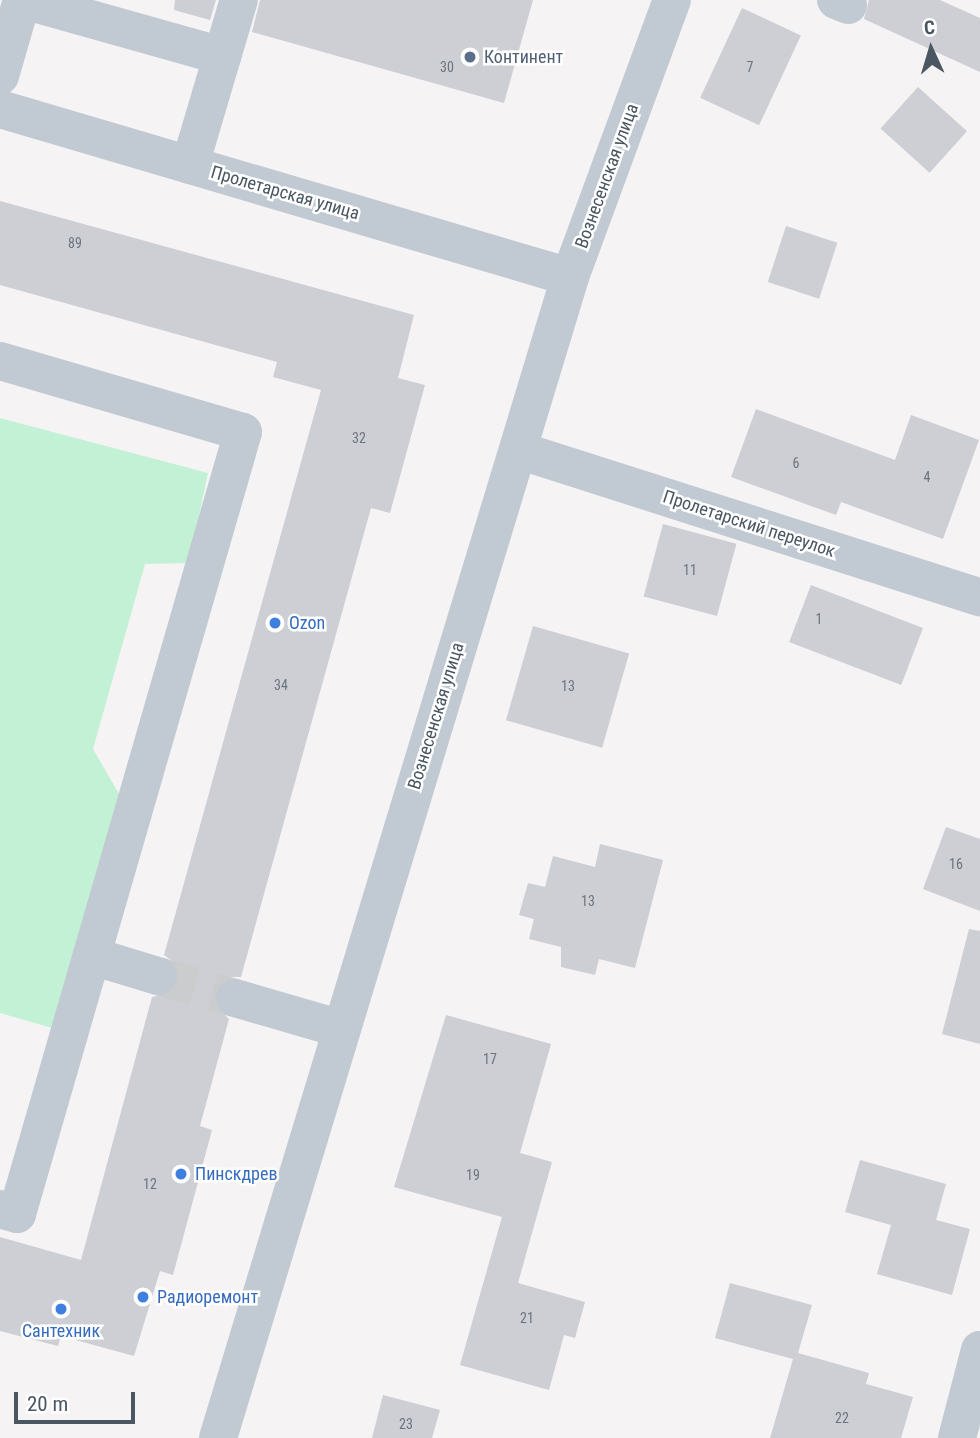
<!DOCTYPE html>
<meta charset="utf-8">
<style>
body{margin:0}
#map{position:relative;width:980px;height:1438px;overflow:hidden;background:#f5f3f3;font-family:"Roboto Condensed",sans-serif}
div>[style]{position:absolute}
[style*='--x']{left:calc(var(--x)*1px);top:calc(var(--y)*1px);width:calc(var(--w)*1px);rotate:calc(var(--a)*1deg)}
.green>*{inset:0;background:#c3f1d5}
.building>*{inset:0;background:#cdcfd5;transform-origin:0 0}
.minor-tunnel>*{height:38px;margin-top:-19px;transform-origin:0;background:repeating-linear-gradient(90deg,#caccce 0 38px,transparent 0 57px)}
.minor>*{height:38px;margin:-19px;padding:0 19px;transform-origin:19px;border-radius:19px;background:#c1cad2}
.dots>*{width:19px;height:19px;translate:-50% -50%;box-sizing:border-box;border:4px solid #fff;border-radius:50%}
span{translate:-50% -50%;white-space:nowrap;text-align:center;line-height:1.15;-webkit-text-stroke:5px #fff;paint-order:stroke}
.number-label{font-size:14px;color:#6b747e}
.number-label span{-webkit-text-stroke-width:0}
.service-label{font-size:18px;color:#4e5e75}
.left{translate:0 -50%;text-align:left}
.street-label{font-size:18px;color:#4a5661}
.shop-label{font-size:18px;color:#366cbe}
.north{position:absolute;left:896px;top:14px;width:70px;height:70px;-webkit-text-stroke:5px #fff;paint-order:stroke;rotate:356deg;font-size:19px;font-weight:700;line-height:28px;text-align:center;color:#4a5661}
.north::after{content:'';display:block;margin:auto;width:24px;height:32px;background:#4a5661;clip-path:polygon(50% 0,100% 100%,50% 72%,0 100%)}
.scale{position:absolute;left:14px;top:1392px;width:121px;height:32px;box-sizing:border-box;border:4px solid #4a5661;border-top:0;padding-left:9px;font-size:21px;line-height:24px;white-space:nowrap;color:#4a5661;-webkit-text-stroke:5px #fff;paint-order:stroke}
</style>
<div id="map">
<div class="green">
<div style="clip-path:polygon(0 418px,208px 473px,189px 563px,145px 564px,93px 749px,122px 799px,52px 1028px,0 1013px)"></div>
</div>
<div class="building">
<div style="clip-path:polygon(175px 0,216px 0,210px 20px,174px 10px)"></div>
<div style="clip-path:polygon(260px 0,533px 0,504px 103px,252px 32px)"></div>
<div style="clip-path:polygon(869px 0,940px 0,980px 18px,980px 72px,864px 19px)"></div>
<div style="left:742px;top:8px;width:65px;height:99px;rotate:25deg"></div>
<div style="left:918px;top:87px;width:66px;height:56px;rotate:42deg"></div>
<div style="clip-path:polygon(0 201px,414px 315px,398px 378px,425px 385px,390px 513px,371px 508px,241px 977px,229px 977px,214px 991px,214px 1004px,229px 1019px,200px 1126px,212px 1130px,173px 1275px,160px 1271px,134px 1356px,61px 1336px,58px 1346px,0 1331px,0 1237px,81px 1260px,152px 997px,172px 992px,179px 982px,174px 962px,164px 955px,321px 390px,273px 377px,277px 362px,0 285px)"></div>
<div style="left:786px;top:226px;width:54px;height:59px;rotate:18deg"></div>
<div style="clip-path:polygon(756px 409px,895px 460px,911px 415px,979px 440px,943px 539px,841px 502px,836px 515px,731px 477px)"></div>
<div style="left:663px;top:524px;width:76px;height:75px;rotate:15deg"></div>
<div style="left:811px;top:585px;width:120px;height:61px;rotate:21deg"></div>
<div style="left:533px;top:626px;width:100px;height:98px;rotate:16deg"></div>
<div style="clip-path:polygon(946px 827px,980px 839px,980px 911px,923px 889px)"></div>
<div style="clip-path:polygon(600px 844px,663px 860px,635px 968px,599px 959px,595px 975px,561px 967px,561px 947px,529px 939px,534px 919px,519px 915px,528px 883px,545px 887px,553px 856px,595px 867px)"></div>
<div style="clip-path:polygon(969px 929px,980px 931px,980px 1044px,942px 1034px)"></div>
<div style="clip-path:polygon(446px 1015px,551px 1044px,520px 1153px,552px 1162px,518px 1283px,585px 1302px,575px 1338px,564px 1335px,549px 1390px,460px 1365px,502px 1217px,394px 1187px)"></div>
<div style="clip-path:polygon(860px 1160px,946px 1184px,936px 1220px,970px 1229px,952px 1295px,877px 1274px,891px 1225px,845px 1212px)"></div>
<div style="clip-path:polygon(730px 1283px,812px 1305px,798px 1353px,869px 1373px,866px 1384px,913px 1397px,901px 1438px,770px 1438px,793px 1359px,715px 1338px)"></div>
<div style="clip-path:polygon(383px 1395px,440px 1410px,432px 1438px,372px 1438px)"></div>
</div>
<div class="minor-tunnel">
<div style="--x:158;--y:976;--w:80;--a:15.9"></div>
</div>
<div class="minor">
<div style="--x:23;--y:0;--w:207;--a:15.7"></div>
<div style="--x:836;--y:0;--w:13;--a:23"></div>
<div style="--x:0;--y:76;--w:79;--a:-73.9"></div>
<div style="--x:0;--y:109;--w:594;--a:16.42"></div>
<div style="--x:190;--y:165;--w:172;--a:-73.5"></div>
<div style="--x:0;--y:361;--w:253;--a:16.3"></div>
<div style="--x:243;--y:432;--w:814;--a:106.12"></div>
<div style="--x:17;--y:1214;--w:18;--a:-164"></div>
<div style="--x:518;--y:450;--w:485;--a:17.7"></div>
<div style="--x:92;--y:956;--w:69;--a:16.9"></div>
<div style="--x:235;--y:998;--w:111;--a:16.2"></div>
<div style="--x:218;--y:1438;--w:1213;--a:-73.13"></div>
<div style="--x:570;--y:277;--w:295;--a:-69.8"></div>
<div style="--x:957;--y:1438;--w:91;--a:-75.4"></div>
</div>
<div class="dots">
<div style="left:470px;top:57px;background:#5c6f8a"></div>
<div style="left:275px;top:623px;background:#3f7fe0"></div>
<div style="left:181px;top:1174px;background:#3f7fe0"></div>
<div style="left:143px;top:1297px;background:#3f7fe0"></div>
<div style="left:61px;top:1309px;background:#3f7fe0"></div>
</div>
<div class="number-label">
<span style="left:447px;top:67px">30</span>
<span style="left:750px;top:67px">7</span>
<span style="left:75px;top:243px">89</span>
<span style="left:359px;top:438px">32</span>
<span style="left:796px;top:463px">6</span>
<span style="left:927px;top:477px">4</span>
<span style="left:690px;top:570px">11</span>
<span style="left:819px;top:619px">1</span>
<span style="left:281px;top:685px">34</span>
<span style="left:568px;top:686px">13</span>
<span style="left:956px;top:864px">16</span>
<span style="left:588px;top:901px">13</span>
<span style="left:490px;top:1059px">17</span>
<span style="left:473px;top:1175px">19</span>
<span style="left:150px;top:1184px">12</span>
<span style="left:527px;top:1318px">21</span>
<span style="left:842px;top:1418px">22</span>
<span style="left:406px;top:1424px">23</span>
</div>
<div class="service-label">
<span class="left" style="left:484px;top:57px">Континент</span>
</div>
<div class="street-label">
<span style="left:607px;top:176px;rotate:-70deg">Вознесенская улица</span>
<span style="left:285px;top:193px;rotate:16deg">Пролетарская улица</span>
<span style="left:749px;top:524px;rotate:18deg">Пролетарский переулок</span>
<span style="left:436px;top:716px;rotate:-73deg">Вознесенская улица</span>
</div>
<div class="shop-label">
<span class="left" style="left:289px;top:623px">Ozon</span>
<span class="left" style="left:195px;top:1174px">Пинскдрев</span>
<span class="left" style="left:157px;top:1297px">Радиоремонт</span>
<span style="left:61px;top:1331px">Сантехник</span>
</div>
<div class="north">С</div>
<div class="scale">20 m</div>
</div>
